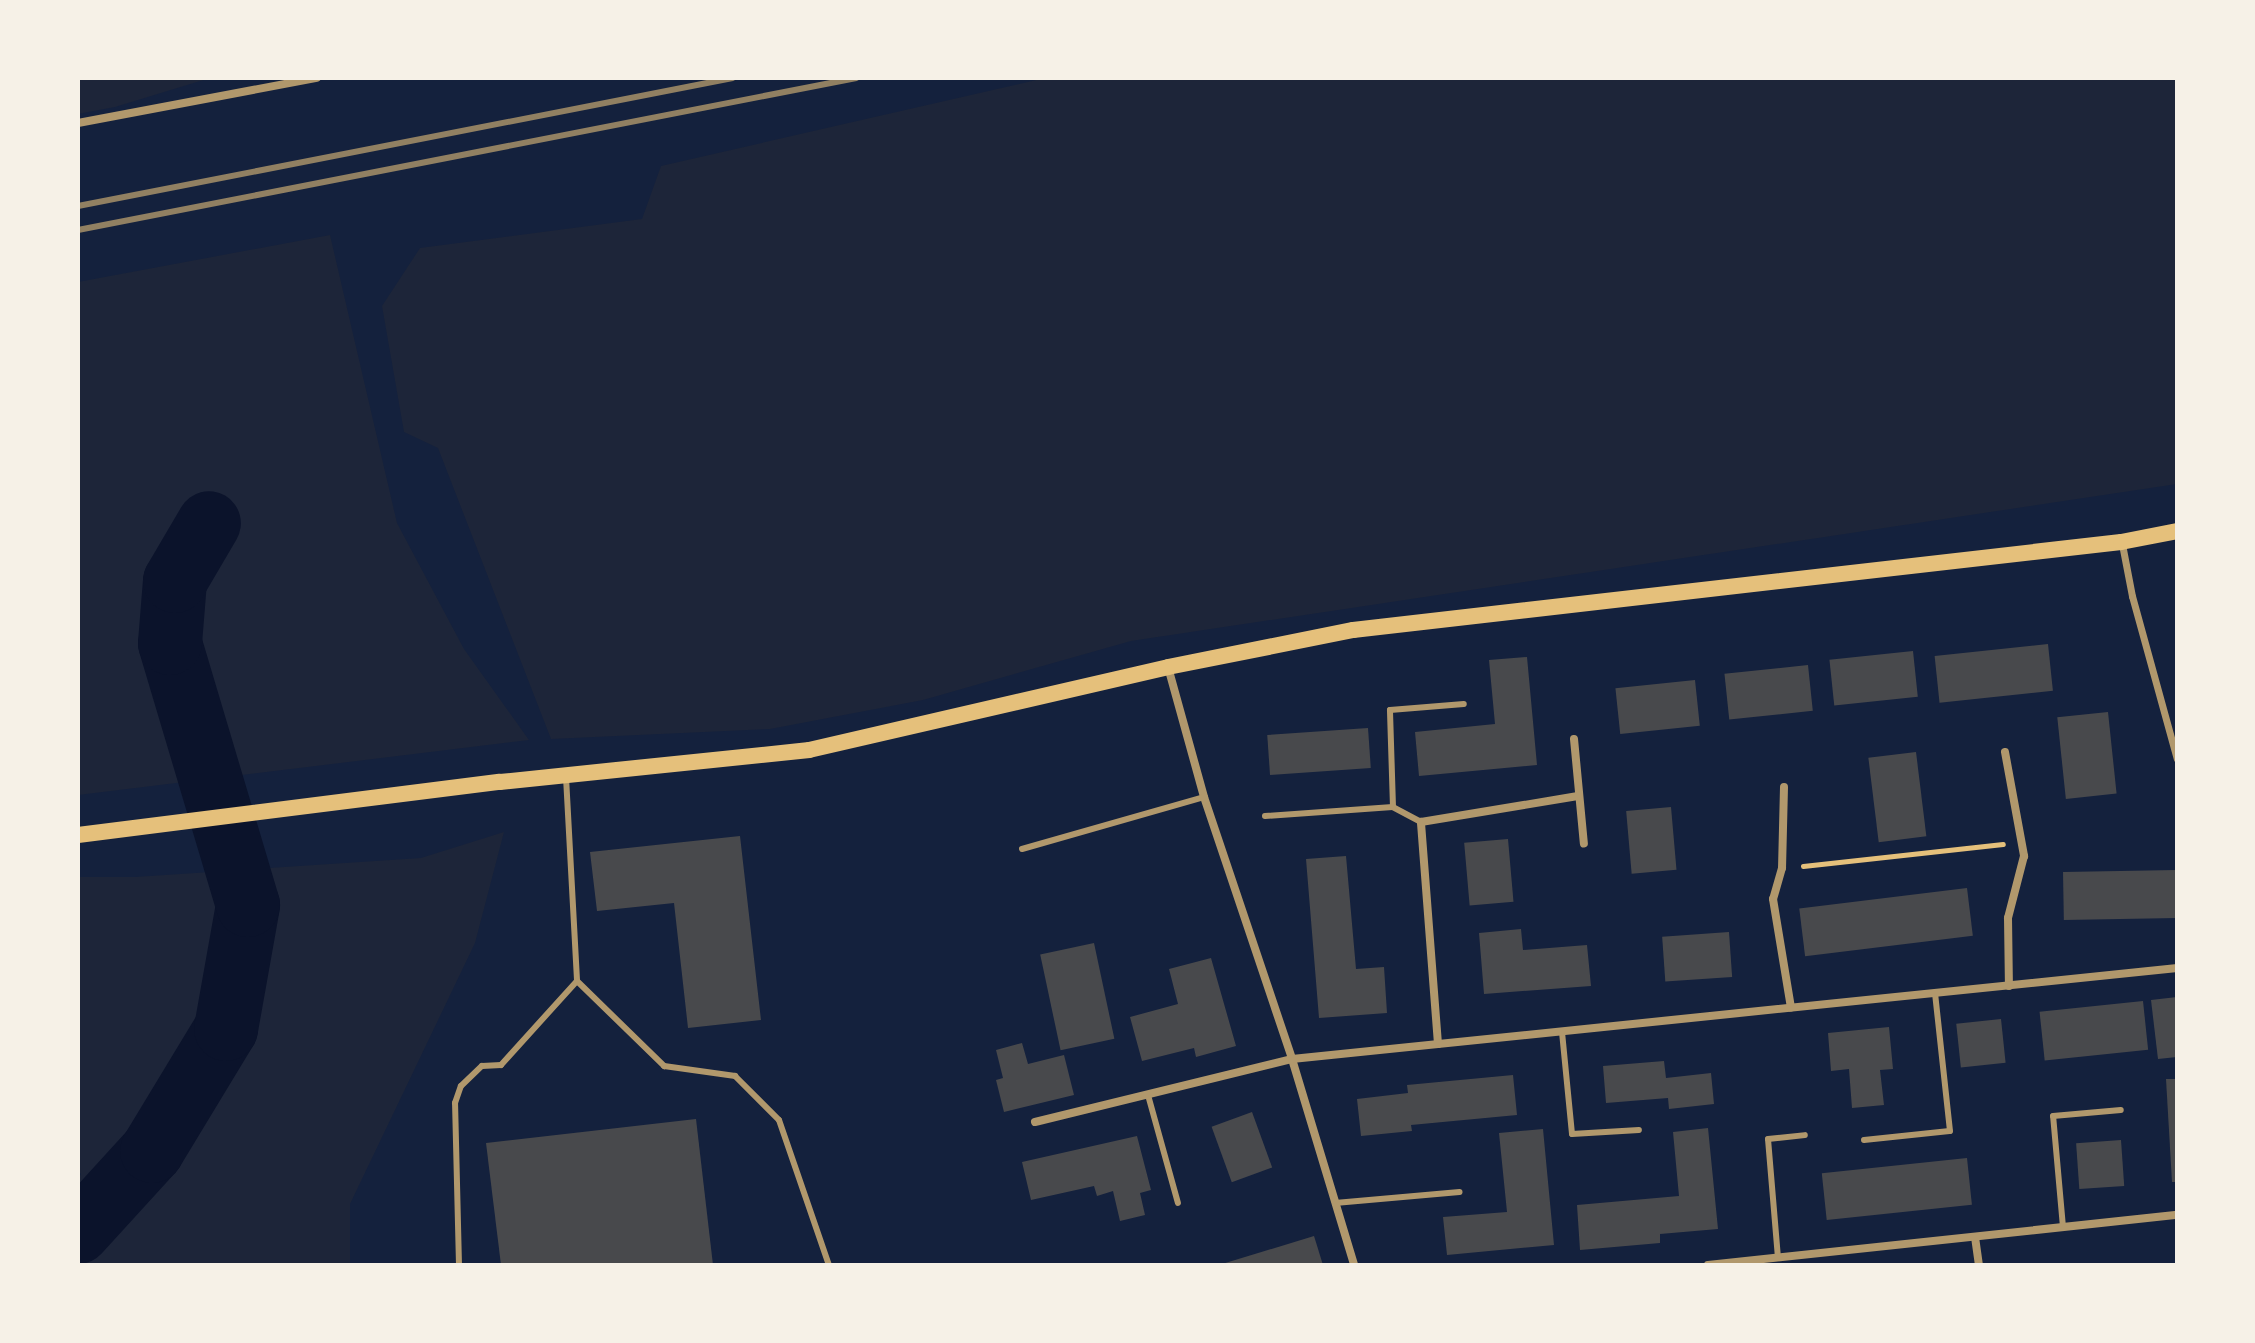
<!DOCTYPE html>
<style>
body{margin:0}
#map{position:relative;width:2255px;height:1343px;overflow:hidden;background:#14213d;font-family:Poppins,sans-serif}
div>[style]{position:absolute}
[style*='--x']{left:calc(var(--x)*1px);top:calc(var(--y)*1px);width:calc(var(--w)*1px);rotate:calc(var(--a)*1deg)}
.green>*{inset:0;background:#1d2539}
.river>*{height:64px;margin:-32px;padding:0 32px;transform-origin:32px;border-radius:32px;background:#0b132b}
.building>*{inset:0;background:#48494c;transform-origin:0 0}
.path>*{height:5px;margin:-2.5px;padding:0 2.5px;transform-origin:2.5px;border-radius:2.5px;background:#e5c07b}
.service>*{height:6px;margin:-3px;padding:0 3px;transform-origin:3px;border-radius:3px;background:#b1986c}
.pedestrian>*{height:7px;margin:-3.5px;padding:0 3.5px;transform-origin:3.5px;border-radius:3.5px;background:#b1986c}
.minor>*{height:8px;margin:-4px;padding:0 4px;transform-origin:4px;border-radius:4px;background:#b1986c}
.secondary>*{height:16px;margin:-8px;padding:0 8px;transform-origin:8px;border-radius:8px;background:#e5c07b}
.rail>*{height:6px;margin:-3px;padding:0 3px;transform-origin:3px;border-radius:3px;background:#918062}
span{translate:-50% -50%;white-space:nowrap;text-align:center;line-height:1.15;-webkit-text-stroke:8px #f6f1e7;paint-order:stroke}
.frame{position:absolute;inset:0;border:80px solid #f6f1e7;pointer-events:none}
</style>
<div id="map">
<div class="green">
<div style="clip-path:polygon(78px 78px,210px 78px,115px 107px,78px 114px)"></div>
<div style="clip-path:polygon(1045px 78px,2177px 78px,2177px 484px,1131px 641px,923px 700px,770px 729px,551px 739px,438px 448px,404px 432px,382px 306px,420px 248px,642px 219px,661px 166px)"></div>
<div style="clip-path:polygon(330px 235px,397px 523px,464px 649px,529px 740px,78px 795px,78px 282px)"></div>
<div style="clip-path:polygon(504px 832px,475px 943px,350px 1204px,350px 1265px,78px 1265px,78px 1178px,81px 1174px,78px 1171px,78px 877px,135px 877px,421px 858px)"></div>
</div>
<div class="river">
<div style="--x:78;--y:1232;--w:110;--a:-47.6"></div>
<div style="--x:152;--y:1151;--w:143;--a:-58.8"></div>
<div style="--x:226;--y:1029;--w:126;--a:-79.9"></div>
<div style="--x:248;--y:905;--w:273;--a:-106.6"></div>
<div style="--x:170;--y:643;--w:62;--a:-85.4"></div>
<div style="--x:175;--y:581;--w:67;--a:-59.6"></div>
</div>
<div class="building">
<div style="left:2048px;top:644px;width:47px;height:114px;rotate:84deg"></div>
<div style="left:1913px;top:651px;width:46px;height:84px;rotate:84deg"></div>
<div style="clip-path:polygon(1527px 657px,1537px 765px,1419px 776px,1415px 732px,1495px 724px,1489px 660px)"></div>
<div style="left:1808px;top:665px;width:46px;height:84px;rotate:84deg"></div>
<div style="left:1695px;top:680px;width:46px;height:80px;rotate:84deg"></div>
<div style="left:2108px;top:712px;width:82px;height:51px;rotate:84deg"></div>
<div style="left:1368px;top:728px;width:40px;height:101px;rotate:86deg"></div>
<div style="left:1916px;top:752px;width:85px;height:48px;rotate:83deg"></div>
<div style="left:1671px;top:807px;width:63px;height:45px;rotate:85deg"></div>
<div style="clip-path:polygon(740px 836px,761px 1020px,688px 1028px,674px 903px,597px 911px,590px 852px)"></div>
<div style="left:1508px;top:839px;width:63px;height:44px;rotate:85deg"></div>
<div style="clip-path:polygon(1346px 856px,1356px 969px,1384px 967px,1387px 1013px,1319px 1018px,1306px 859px)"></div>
<div style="left:2176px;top:870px;width:48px;height:113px;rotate:89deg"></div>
<div style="left:1967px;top:888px;width:48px;height:169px;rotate:83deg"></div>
<div style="clip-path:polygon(1521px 929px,1523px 950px,1587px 945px,1591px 986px,1484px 994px,1479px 933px)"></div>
<div style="left:1729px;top:932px;width:45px;height:67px;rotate:86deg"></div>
<div style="left:1094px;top:943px;width:98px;height:55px;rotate:78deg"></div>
<div style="clip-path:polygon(1211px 958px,1236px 1046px,1196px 1057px,1194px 1048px,1142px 1061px,1130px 1017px,1178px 1004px,1169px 969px)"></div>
<div style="clip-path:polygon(2177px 997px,2177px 1057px,2158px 1059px,2151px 1000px)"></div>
<div style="left:2143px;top:1001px;width:49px;height:104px;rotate:84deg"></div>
<div style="left:2001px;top:1019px;width:44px;height:45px;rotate:84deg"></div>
<div style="clip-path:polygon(1889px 1027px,1893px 1069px,1880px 1070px,1884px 1105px,1852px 1108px,1849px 1069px,1831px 1071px,1828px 1033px)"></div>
<div style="clip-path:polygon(1022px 1043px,1028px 1064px,1064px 1055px,1074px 1095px,1004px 1112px,996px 1080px,1003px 1078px,996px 1050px)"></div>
<div style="clip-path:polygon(1664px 1061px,1666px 1078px,1711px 1073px,1714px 1104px,1669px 1109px,1668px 1098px,1606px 1103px,1603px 1066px)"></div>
<div style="clip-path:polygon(1513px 1075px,1517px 1115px,1411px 1125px,1412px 1131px,1361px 1136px,1357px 1099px,1408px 1093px,1407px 1085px)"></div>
<div style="clip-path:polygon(2166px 1079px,2177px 1079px,2177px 1182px,2172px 1182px)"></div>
<div style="left:1252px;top:1112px;width:59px;height:43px;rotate:70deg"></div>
<div style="clip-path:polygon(696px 1119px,713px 1265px,501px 1265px,486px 1143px)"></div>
<div style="clip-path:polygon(1708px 1128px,1718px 1229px,1660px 1234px,1660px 1243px,1580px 1250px,1577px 1205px,1679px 1196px,1673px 1132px)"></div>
<div style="clip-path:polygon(1543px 1129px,1554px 1245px,1447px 1255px,1443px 1217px,1507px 1212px,1499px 1133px)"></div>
<div style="clip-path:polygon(1137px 1136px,1151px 1190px,1140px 1193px,1145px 1215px,1120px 1221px,1113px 1191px,1097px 1196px,1094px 1186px,1031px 1200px,1022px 1162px)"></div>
<div style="left:2121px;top:1140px;width:46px;height:45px;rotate:86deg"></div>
<div style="left:1967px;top:1158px;width:47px;height:146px;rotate:84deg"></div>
<div style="clip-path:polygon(1314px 1236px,1323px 1265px,1222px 1265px,1222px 1264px)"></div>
</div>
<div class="path">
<div style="--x:1803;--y:866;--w:201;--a:-6.3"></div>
</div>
<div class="service">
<div style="--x:566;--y:777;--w:204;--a:86.9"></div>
<div style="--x:577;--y:981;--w:122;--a:44.3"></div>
<div style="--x:664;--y:1066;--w:72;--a:8"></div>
<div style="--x:735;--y:1076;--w:62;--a:45"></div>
<div style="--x:779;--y:1120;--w:153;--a:71"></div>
<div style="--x:1265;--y:816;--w:128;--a:-4"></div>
<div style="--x:1421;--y:822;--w:32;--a:-152"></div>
<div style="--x:1393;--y:807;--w:97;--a:-91.8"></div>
<div style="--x:1390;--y:710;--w:74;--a:-4.6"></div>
<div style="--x:1022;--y:849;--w:189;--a:-15.9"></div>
<div style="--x:1562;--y:1032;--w:102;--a:84.4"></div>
<div style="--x:1572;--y:1134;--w:67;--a:-3.4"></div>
<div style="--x:1148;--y:1095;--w:112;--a:74.5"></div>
<div style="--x:1864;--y:1140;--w:86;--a:-6"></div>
<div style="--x:1950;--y:1131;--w:138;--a:-96.2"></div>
<div style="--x:1335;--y:1203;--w:125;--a:-5"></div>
<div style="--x:2063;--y:1227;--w:111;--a:-95.1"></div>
<div style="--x:2053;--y:1116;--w:68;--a:-5"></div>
<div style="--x:1778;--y:1258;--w:119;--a:-94.8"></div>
<div style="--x:1768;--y:1139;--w:37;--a:-6"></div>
<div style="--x:459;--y:1265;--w:162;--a:-91.4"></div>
<div style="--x:455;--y:1103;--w:18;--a:-71"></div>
<div style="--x:461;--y:1086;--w:29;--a:-44"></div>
<div style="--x:482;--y:1066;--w:19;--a:-3"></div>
<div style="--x:501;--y:1065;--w:113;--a:-47.9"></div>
</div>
<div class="pedestrian">
<div style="--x:2122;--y:544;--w:53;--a:79.1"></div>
<div style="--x:2132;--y:596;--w:169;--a:74.6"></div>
</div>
<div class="minor">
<div style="--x:78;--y:123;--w:243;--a:-10.7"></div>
<div style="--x:1168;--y:667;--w:135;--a:74.5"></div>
<div style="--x:1204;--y:797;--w:276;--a:71.4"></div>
<div style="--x:1292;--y:1059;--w:215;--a:73.2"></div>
<div style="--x:1574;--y:739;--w:105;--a:84.6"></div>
<div style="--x:2005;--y:752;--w:106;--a:79.6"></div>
<div style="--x:2024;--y:856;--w:64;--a:104.5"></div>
<div style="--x:2008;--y:918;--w:68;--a:89.2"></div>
<div style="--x:1784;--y:787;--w:81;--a:91.4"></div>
<div style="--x:1782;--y:868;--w:32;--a:106"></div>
<div style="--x:1773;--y:899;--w:110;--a:80.6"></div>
<div style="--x:1438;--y:1044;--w:223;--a:-94.4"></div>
<div style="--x:1421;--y:822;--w:159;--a:-9.4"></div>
<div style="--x:1035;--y:1122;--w:265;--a:-13.8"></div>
<div style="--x:1292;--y:1059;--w:890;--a:-5.87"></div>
<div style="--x:1975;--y:1237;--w:28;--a:82"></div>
<div style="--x:1708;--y:1265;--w:472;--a:-6.1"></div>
</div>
<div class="secondary">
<div style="--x:78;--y:835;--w:425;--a:-7.2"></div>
<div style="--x:500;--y:782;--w:311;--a:-5.9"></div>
<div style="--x:809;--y:750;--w:368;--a:-13"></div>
<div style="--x:1168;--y:667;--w:189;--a:-11.3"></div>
<div style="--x:1353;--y:630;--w:773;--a:-6.54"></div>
<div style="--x:2121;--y:542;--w:57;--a:-11.1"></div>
</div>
<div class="rail">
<div style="--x:78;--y:206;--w:667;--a:-11.06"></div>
<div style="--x:78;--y:230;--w:793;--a:-11.05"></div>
</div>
<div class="frame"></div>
</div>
